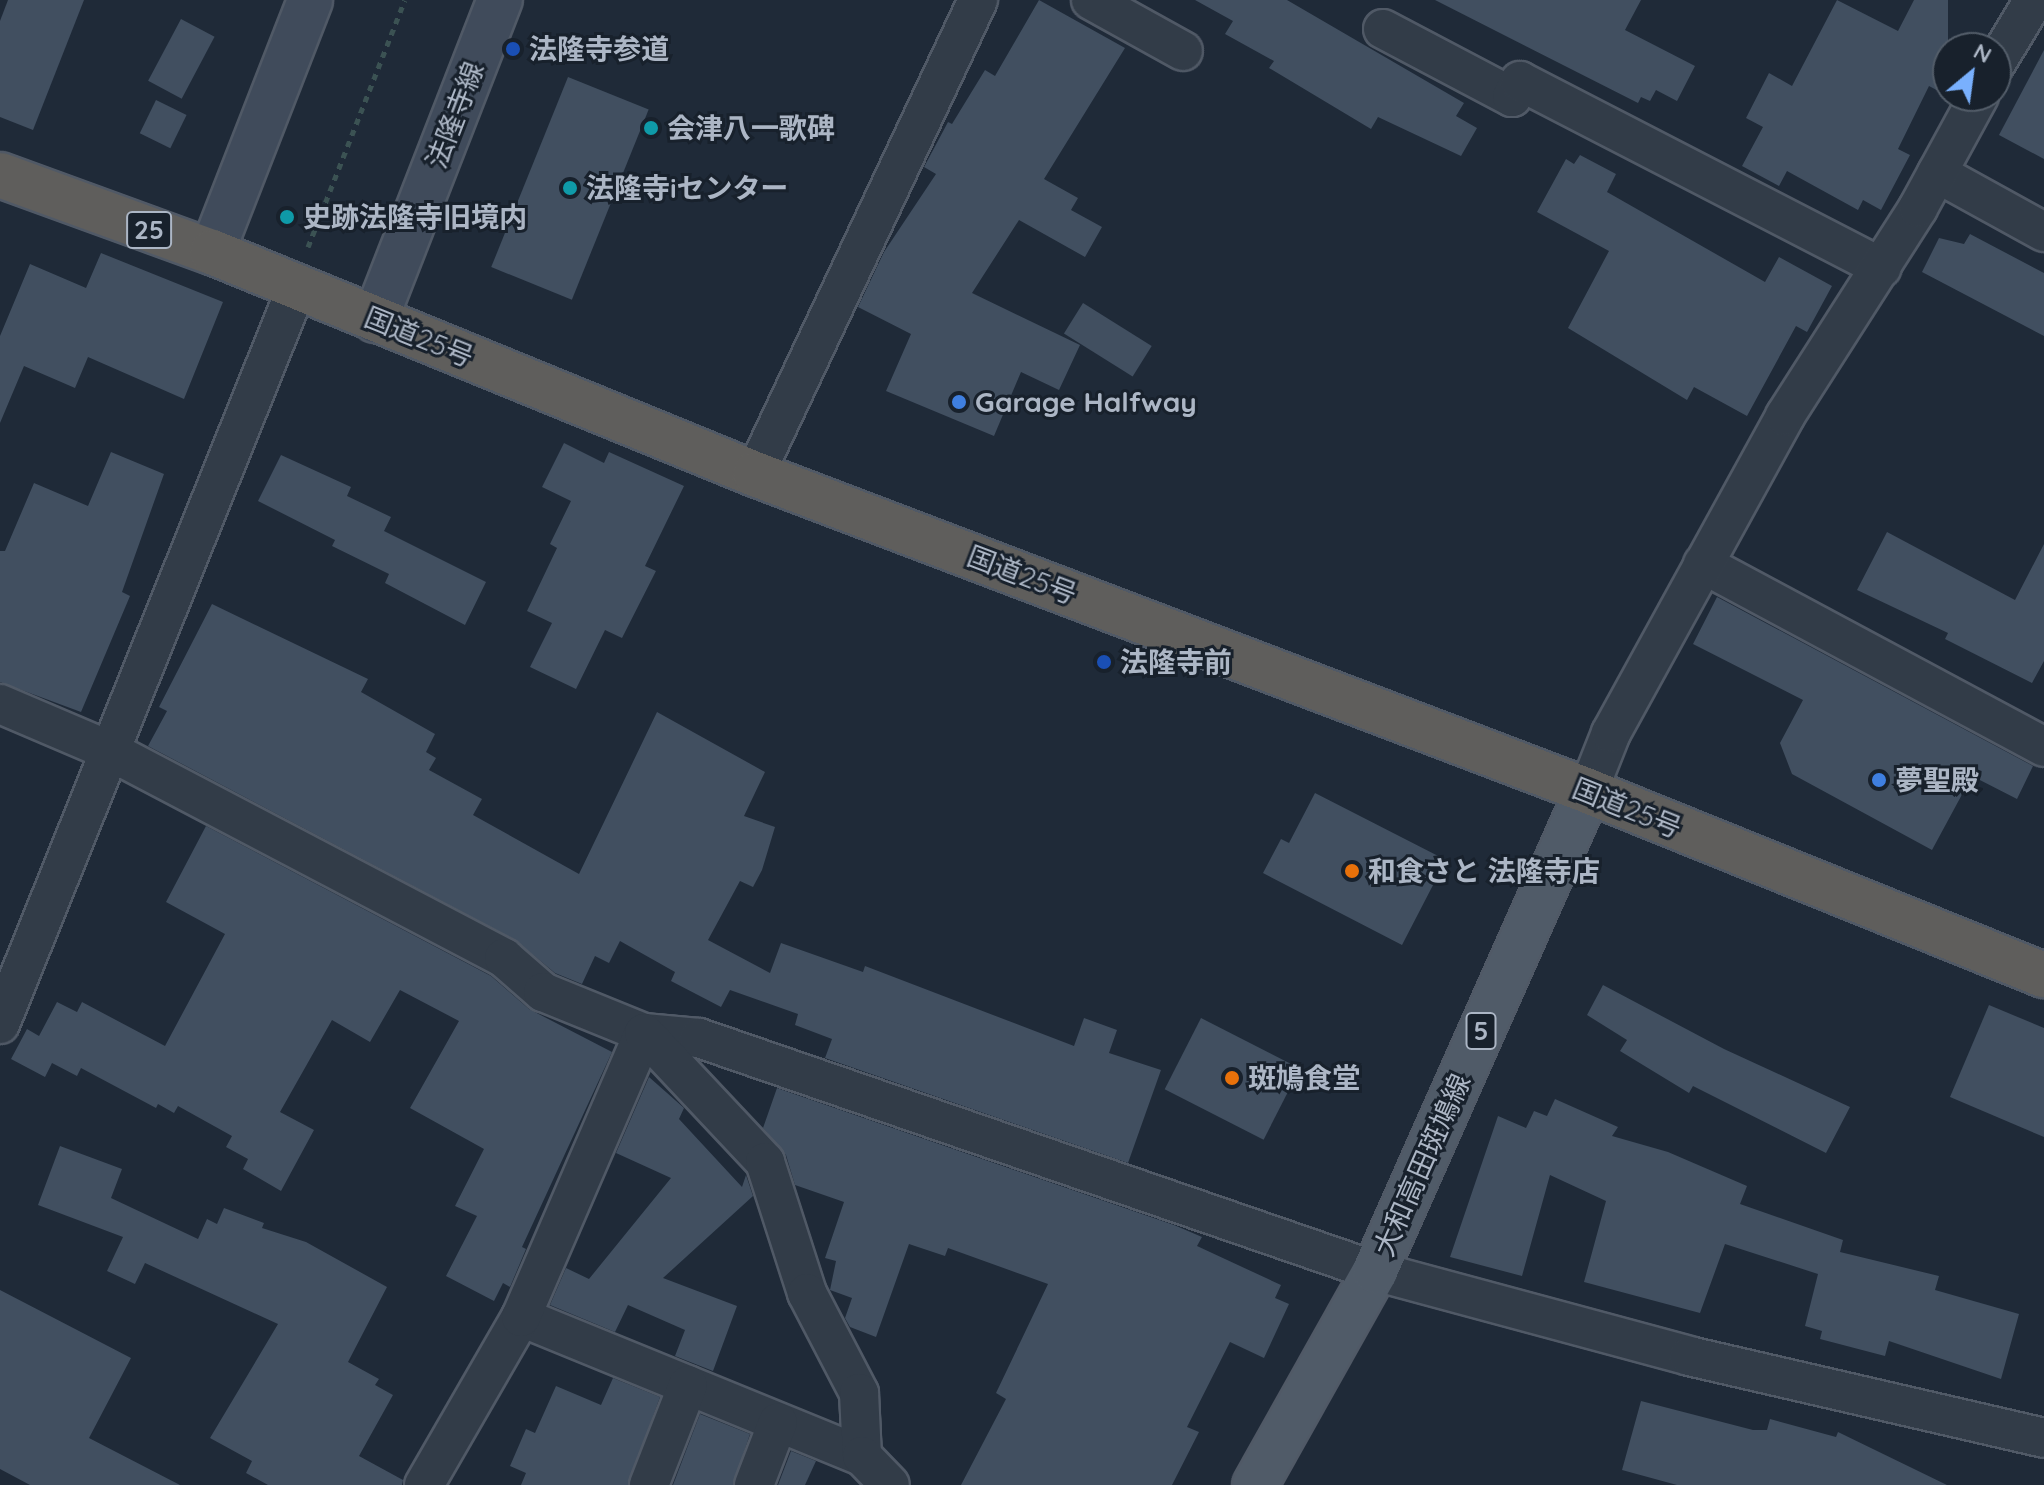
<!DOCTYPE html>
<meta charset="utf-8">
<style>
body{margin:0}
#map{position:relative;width:2044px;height:1485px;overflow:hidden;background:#1f2a38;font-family:Quicksand,"Noto Sans JP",sans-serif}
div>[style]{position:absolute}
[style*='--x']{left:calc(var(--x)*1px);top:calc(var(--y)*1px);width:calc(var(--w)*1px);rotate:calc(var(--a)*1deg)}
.building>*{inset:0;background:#414f60;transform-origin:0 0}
.path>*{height:5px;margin-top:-2.5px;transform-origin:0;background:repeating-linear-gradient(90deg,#3b5253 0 6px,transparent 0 12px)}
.roads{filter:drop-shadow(2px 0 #505966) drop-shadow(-2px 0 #505966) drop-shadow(0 2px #505966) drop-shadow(0 -2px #505966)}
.minor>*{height:38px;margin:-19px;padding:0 19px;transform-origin:19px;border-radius:19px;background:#323c48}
.secondary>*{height:44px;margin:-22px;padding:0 22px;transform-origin:22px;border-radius:22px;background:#404b5b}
.primary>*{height:44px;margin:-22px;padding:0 22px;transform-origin:22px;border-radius:22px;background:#505b68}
.trunk>*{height:44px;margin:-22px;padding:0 22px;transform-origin:22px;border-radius:22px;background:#5f5e5c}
.dots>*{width:22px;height:22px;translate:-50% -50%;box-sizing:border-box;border:4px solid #18212c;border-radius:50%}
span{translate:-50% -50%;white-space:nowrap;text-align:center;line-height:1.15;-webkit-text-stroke:6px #18212c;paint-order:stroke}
.shield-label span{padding:2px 6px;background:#18212c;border:2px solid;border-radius:6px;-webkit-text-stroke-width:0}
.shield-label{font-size:26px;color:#acb6c5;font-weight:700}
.poi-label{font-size:28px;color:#acb6c5;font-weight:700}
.left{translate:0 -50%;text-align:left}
.street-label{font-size:28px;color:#acb6c5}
.north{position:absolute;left:1932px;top:32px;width:80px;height:80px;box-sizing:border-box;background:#18212c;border:2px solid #535d69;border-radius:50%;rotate:29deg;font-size:22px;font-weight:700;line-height:32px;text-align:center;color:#acb6c5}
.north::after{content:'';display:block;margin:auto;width:28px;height:36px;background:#79b0fd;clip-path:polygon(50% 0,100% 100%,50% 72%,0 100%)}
</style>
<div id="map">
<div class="building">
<div style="clip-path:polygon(8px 0,84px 0,33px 130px,0 117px,0 21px)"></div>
<div style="clip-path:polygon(1039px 0,1125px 48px,1044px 179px,1078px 198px,1071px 210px,1102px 227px,1085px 257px,1019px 220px,972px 293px,1080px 345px,1059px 390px,1021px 372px,994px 436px,886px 391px,911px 334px,858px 307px,884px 252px,936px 174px,924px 167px,948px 122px,952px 124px,985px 70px,995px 76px)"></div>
<div style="clip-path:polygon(1195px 0,1287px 0,1464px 103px,1456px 116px,1477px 128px,1461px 156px,1378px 117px,1371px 129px,1269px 68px,1274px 61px,1225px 34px,1233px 21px)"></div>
<div style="clip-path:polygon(1435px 0,1641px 0,1625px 30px,1695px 66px,1677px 101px,1656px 90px,1650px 101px,1641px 97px,1638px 103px)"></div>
<div style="clip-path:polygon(1837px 0,1898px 31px,1914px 0,1948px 0,1948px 96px,1929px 86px,1898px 149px,1910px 155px,1881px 210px,1863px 200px,1858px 210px,1787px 171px,1779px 186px,1742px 166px,1763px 127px,1746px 118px,1769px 73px,1792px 86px)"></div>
<div style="left:181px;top:19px;width:38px;height:70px;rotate:28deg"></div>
<div style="clip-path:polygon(2044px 50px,2044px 159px,1999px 135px)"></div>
<div style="left:568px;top:77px;width:87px;height:205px;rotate:22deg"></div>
<div style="left:156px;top:100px;width:34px;height:37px;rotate:26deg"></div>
<div style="clip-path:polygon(1580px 155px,1616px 174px,1607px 192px,1765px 282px,1779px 257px,1832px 286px,1807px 332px,1796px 326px,1747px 416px,1694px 387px,1687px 400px,1568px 328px,1609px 251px,1537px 212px,1566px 159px,1574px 164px)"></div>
<div style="clip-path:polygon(1970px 234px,2044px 273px,2044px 336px,1922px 272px,1939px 238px,1964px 244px)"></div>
<div style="clip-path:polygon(101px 253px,223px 302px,184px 399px,88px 357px,75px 388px,24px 366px,0 423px,0 336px,30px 264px,86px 288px)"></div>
<div style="left:1083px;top:303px;width:81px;height:36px;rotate:32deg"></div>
<div style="clip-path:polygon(564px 443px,604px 463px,609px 452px,684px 486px,645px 566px,656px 571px,622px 638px,605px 630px,576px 689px,530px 667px,552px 623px,527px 611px,557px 548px,550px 544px,571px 501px,542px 487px)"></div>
<div style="clip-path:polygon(111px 452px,164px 474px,122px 592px,130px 596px,81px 712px,0 682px,0 551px,5px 551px,34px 483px,88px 506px)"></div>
<div style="clip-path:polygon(281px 455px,351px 487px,347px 496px,391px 517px,384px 531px,486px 582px,465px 625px,385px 583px,389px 574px,332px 546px,335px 540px,258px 501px)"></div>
<div style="clip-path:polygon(1887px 532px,2015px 600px,2044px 544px,2044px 661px,2032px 683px,1945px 639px,1948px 633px,1857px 590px)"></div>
<div style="clip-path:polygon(1717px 597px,2033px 766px,2017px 799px,1972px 776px,1932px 850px,1792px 774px,1780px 743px,1803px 700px,1693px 644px)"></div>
<div style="clip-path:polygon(212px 604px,368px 679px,361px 692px,435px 734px,426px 752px,436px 758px,429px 770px,482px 799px,473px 815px,579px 874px,657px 712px,765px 772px,744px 816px,775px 827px,762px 870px,753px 887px,740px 881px,708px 940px,770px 973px,781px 943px,863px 972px,865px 966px,1074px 1046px,1084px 1018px,1117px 1030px,1109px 1053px,1161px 1070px,1128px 1163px,825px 1058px,832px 1039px,795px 1025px,798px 1014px,730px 990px,721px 1007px,671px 981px,675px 972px,620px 941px,609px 963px,595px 956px,582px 984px,555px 973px,514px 939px,148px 746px,167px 711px,159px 707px)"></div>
<div style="clip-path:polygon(1315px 793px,1446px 860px,1402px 945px,1263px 873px,1281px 839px,1289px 843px)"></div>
<div style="clip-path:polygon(206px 826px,491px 976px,529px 1009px,612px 1052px,522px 1247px,526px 1249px,510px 1287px,503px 1283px,494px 1301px,446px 1276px,477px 1216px,455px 1206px,484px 1149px,410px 1108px,459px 1021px,400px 990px,370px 1042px,332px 1020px,280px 1112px,314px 1130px,281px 1191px,243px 1169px,248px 1159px,226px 1147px,232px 1136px,178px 1106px,174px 1113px,158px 1104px,156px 1108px,81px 1068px,77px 1076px,52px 1063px,45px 1077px,11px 1059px,27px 1029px,39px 1036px,57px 1002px,77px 1012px,82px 1002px,165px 1046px,225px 934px,166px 902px)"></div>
<div style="clip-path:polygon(1603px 985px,1724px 1049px,1850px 1107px,1826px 1153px,1693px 1086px,1689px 1093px,1620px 1051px,1627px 1040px,1587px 1015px)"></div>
<div style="clip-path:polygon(1989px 1005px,2044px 1028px,2044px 1137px,1950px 1097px)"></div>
<div style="left:1201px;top:1018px;width:111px;height:80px;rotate:27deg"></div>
<div style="clip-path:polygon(649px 1077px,684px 1108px,679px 1119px,742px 1187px,746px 1175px,753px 1196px,663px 1278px,737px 1306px,713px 1371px,675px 1356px,685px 1330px,628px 1305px,615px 1332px,550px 1305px,566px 1268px,589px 1279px,671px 1178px,616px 1153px)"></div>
<div style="clip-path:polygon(777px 1088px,1174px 1225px,1202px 1237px,1197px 1246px,1281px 1285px,1275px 1298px,1289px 1304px,1264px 1358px,1230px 1342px,1187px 1427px,1199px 1432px,1172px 1485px,961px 1485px,1006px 1399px,996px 1393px,1048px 1284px,948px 1248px,945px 1256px,909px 1244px,876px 1337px,850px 1327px,845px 1318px,852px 1298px,830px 1290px,836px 1261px,825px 1258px,844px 1202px,795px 1185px,786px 1155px,763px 1128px)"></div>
<div style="clip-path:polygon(1555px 1099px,1618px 1127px,1612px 1136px,1668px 1152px,1747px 1186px,1740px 1204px,1843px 1240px,1840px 1252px,1939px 1276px,1935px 1290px,2019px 1314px,2001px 1379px,1889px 1341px,1885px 1356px,1820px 1339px,1822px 1331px,1805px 1326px,1818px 1274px,1725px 1244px,1700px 1313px,1584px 1282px,1606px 1201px,1550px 1175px,1522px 1276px,1450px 1257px,1498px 1116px,1526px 1128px,1534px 1111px,1547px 1116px)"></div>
<div style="clip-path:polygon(60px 1146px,122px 1169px,111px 1198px,198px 1239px,207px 1219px,217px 1224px,224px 1208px,264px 1223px,262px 1228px,306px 1242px,387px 1287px,348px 1362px,379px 1379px,375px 1385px,393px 1395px,359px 1456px,403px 1480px,402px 1485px,268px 1485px,246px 1473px,252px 1461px,210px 1438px,278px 1324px,145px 1263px,135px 1284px,107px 1271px,123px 1237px,38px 1205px)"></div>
<div style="clip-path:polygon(0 1290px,131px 1358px,89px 1438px,180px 1485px,30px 1485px,0 1469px)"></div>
<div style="clip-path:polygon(613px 1378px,660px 1397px,628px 1485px,521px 1485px,526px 1473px,510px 1466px,526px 1429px,535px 1433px,556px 1386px,601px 1405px)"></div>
<div style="clip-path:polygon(1641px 1401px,1753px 1430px,1767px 1430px,1770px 1419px,1836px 1437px,1838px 1432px,1947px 1485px,1677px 1485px,1622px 1470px)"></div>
<div style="clip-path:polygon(700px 1414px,750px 1434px,733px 1485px,673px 1485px)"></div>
<div style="clip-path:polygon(791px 1451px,816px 1461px,805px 1485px,778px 1485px)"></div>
</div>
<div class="path">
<div style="--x:308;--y:247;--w:265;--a:-68.6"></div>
</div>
<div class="roads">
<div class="minor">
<div style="--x:1091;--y:0;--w:105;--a:29"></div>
<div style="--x:1383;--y:29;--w:146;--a:27.8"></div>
<div style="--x:1512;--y:97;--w:18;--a:-63"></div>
<div style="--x:1520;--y:81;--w:407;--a:27.3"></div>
<div style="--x:1996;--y:63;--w:74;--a:-58.9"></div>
<div style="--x:1937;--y:173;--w:122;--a:28.9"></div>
<div style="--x:755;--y:474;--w:524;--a:-64.8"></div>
<div style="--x:1703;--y:564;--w:387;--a:28.2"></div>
<div style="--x:0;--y:704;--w:120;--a:23.1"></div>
<div style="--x:110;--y:751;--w:445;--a:27.7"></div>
<div style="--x:504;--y:958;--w:52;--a:41.1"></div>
<div style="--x:543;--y:992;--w:109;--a:22.1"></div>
<div style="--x:644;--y:1033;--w:55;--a:5.2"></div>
<div style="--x:699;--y:1038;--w:715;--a:19.02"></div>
<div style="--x:1375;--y:1271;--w:325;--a:15.1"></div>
<div style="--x:1689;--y:1356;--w:364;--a:13"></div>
<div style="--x:1588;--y:791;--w:62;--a:-68.4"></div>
<div style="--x:1611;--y:733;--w:362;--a:-61.2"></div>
<div style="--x:1785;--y:416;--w:247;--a:-57.4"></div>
<div style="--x:1918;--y:208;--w:128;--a:-61.4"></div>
<div style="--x:0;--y:1024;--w:795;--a:-68.05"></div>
<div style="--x:521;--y:1317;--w:368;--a:22.2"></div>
<div style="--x:424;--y:1485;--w:194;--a:-60"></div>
<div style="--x:521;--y:1317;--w:309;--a:-66.6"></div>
<div style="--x:644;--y:1033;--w:177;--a:46.8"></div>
<div style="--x:765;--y:1162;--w:138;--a:72.2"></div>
<div style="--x:807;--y:1293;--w:113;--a:62.5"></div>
<div style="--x:859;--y:1393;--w:63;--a:87.3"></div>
<div style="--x:862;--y:1456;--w:40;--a:46"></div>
<div style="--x:649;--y:1485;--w:107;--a:-68.7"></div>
<div style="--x:754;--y:1485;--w:67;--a:-69.1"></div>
</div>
<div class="secondary">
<div style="--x:212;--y:252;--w:270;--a:-68.7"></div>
<div style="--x:375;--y:320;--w:344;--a:-68.7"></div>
</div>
<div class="primary">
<div style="--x:1255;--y:1485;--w:245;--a:-60.7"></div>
<div style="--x:1375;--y:1271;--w:525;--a:-66.07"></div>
</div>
<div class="trunk">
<div style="--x:0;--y:175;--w:226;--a:20"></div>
<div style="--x:212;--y:252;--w:587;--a:22.24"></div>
<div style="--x:755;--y:474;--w:891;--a:20.83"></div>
<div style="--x:1588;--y:791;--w:492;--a:22"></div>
</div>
</div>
<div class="dots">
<div style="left:513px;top:49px;background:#1a4fb4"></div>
<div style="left:651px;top:128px;background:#0f9aa8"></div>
<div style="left:570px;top:188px;background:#0f9aa8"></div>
<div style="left:287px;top:217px;background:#0f9aa8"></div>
<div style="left:959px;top:402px;background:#3f7fe0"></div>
<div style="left:1104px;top:662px;background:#1a4fb4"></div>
<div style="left:1879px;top:780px;background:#3f7fe0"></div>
<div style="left:1352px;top:871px;background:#e8710a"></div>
<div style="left:1232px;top:1078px;background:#e8710a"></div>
</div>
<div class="shield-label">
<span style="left:149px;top:230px">25</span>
<span style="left:1481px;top:1031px">5</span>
</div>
<div class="poi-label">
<span class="left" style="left:529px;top:49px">法隆寺参道</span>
<span class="left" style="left:667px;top:128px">会津八一歌碑</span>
<span class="left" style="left:586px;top:188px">法隆寺iセンター</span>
<span class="left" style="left:303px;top:217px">史跡法隆寺旧境内</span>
<span class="left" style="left:975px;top:402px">Garage Halfway</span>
<span class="left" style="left:1120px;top:662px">法隆寺前</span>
<span class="left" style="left:1895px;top:780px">夢聖殿</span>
<span class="left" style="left:1368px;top:871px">和食さと 法隆寺店</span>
<span class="left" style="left:1248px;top:1078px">斑鳩食堂</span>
</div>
<div class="street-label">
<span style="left:455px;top:115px;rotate:-69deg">法隆寺線</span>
<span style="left:419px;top:337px;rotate:22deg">国道25号</span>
<span style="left:1022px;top:575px;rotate:21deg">国道25号</span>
<span style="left:1627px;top:808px;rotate:22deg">国道25号</span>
<span style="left:1422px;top:1165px;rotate:-66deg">大和高田斑鳩線</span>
</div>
<div class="north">N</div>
</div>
